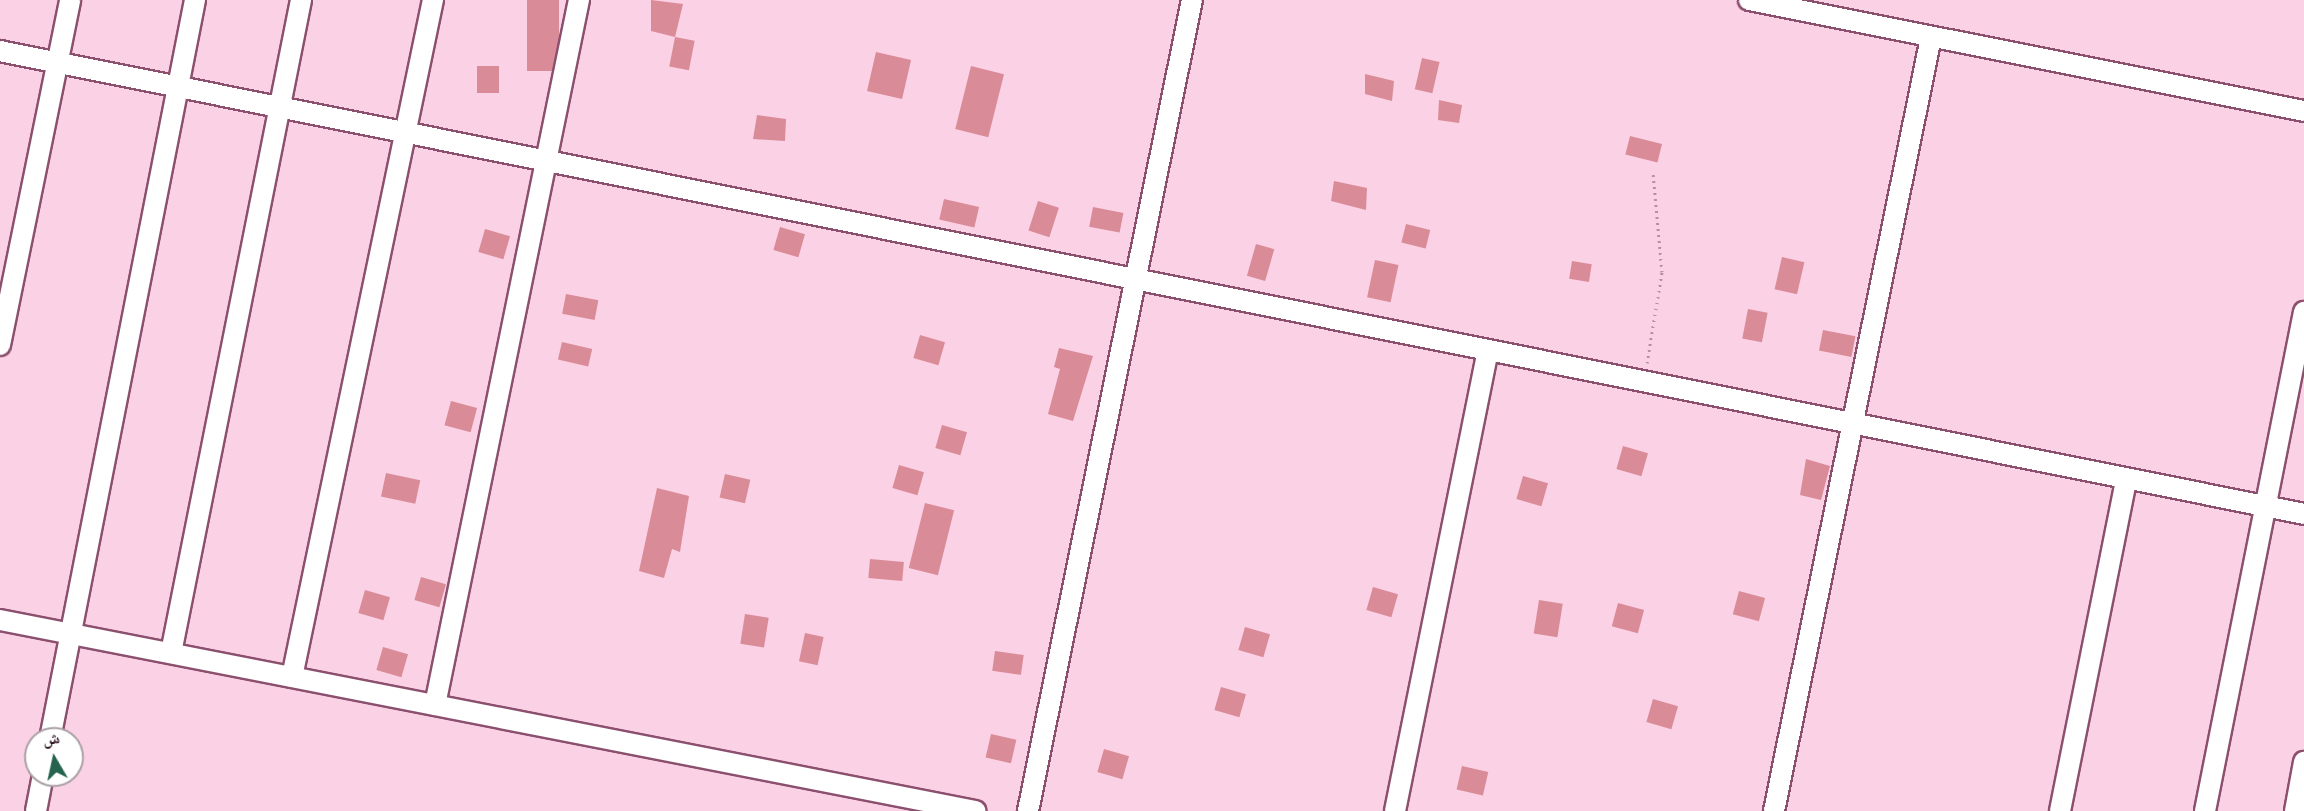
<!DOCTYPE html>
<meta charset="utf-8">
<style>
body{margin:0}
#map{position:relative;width:2304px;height:811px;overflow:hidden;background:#fbd1e5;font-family:Georgia,"Noto Naskh Arabic",serif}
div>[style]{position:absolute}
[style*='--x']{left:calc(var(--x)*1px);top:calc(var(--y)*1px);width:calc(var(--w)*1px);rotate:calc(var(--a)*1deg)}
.building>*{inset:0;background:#da8b98;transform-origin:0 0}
.path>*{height:3px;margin-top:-1.5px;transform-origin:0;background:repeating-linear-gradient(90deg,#b490a2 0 1.5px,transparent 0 6px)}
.roads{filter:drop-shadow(2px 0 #8c506f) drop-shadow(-2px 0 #8c506f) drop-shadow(0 2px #8c506f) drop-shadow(0 -2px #8c506f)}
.minor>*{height:20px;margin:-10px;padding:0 10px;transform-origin:10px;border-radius:10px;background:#fff}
span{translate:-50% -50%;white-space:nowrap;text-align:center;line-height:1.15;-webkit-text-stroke:6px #fff;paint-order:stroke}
.north{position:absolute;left:24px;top:727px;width:60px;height:60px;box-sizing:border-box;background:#fff;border:2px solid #aba1a6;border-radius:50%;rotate:351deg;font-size:16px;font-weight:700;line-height:24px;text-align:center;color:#2c1320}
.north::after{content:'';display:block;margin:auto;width:21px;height:27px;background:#26634f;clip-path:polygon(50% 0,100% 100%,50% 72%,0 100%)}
</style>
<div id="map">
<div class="building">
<div style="left:527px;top:0;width:32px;height:71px"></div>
<div style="clip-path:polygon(651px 0,683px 4px,675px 37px,651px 31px)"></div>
<div style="left:675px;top:37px;width:20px;height:30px;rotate:11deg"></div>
<div style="left:876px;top:52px;width:36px;height:40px;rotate:13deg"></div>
<div style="left:1422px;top:58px;width:18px;height:32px;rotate:13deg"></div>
<div style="left:477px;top:66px;width:22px;height:27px"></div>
<div style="left:971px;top:66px;width:34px;height:65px;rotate:14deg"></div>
<div style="clip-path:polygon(1365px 74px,1394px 81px,1392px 101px,1365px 94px)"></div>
<div style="clip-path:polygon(1439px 100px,1462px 105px,1459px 123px,1438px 120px)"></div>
<div style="clip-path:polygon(757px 115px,786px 119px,785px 141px,753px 139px)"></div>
<div style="left:1630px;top:136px;width:33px;height:19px;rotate:14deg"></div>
<div style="clip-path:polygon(1334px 181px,1367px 188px,1366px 210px,1331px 201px)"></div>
<div style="left:944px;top:199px;width:36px;height:21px;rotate:13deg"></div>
<div style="left:1038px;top:201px;width:22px;height:31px;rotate:18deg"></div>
<div style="left:1093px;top:207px;width:31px;height:20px;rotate:11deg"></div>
<div style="left:1406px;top:224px;width:25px;height:19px;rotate:14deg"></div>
<div style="left:780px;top:227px;width:26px;height:24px;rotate:16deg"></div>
<div style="left:485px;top:229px;width:26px;height:24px;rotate:16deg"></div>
<div style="left:1256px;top:244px;width:19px;height:33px;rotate:16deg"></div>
<div style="left:1782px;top:257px;width:23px;height:33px;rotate:13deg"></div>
<div style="left:1375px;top:260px;width:24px;height:38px;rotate:12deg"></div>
<div style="left:1572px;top:261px;width:20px;height:18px;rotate:9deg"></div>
<div style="left:566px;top:294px;width:33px;height:20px;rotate:11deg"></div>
<div style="left:1748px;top:309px;width:20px;height:30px;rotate:11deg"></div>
<div style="left:1823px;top:330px;width:33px;height:21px;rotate:11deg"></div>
<div style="left:920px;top:335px;width:26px;height:24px;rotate:16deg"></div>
<div style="left:562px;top:342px;width:31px;height:18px;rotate:13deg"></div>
<div style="clip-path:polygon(1059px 348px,1093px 356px,1073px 421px,1048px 414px,1060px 369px,1054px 367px)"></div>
<div style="left:451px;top:401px;width:27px;height:25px;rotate:15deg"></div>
<div style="left:942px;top:425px;width:26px;height:24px;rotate:16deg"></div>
<div style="left:1623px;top:446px;width:26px;height:24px;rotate:16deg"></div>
<div style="clip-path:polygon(1806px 459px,1830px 466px,1821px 500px,1800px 495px)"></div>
<div style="left:899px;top:465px;width:26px;height:24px;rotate:16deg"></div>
<div style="left:386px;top:473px;width:35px;height:24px;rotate:12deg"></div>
<div style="left:725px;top:474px;width:26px;height:24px;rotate:13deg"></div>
<div style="left:1523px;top:476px;width:26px;height:24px;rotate:16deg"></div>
<div style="clip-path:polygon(657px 488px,689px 496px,680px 552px,672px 549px,664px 578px,639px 571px)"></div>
<div style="left:925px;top:503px;width:30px;height:67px;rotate:14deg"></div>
<div style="left:870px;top:559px;width:34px;height:19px;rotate:5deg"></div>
<div style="left:421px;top:577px;width:26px;height:24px;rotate:16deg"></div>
<div style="left:1373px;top:587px;width:26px;height:24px;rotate:16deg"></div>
<div style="left:365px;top:590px;width:26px;height:24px;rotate:16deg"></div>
<div style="left:1739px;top:591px;width:27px;height:24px;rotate:15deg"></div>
<div style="left:1539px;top:600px;width:24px;height:34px;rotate:9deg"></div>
<div style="left:1618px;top:603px;width:27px;height:24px;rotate:15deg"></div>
<div style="left:745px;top:614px;width:24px;height:30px;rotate:9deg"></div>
<div style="left:1245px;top:627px;width:26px;height:24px;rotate:16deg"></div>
<div style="left:805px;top:633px;width:19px;height:29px;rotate:12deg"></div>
<div style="left:383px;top:647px;width:26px;height:24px;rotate:16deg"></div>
<div style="left:995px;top:651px;width:29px;height:20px;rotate:8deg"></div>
<div style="left:1221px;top:687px;width:26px;height:24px;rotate:16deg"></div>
<div style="left:1653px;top:699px;width:26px;height:24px;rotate:16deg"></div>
<div style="left:991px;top:734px;width:26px;height:24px;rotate:13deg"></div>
<div style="left:1104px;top:749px;width:26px;height:24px;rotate:16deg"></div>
<div style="left:1462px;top:766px;width:27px;height:24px;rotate:13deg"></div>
</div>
<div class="path">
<div style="--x:1647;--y:363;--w:92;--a:-80.6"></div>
<div style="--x:1662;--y:272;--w:99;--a:-95.2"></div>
</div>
<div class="roads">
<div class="minor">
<div style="--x:1749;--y:0;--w:566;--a:11.31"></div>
<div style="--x:0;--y:51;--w:2350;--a:11.36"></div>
<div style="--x:0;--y:345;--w:352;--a:-78.5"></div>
<div style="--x:0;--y:620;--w:994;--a:11.08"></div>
<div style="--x:171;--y:653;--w:666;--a:-78.74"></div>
<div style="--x:292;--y:677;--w:692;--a:-78.24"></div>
<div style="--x:435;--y:705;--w:720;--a:-78.46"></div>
<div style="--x:50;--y:739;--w:753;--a:-78.9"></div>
<div style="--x:36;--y:811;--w:37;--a:-79"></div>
<div style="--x:1028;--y:811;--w:827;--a:-78.57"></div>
<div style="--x:1395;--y:811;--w:469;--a:-78.6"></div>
<div style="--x:1774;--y:811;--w:790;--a:-78.53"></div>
<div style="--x:2060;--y:811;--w:338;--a:-78.7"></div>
<div style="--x:2205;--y:811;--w:509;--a:-78.78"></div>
<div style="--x:2295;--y:811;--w:50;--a:-79.6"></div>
</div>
</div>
<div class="north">ش</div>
</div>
